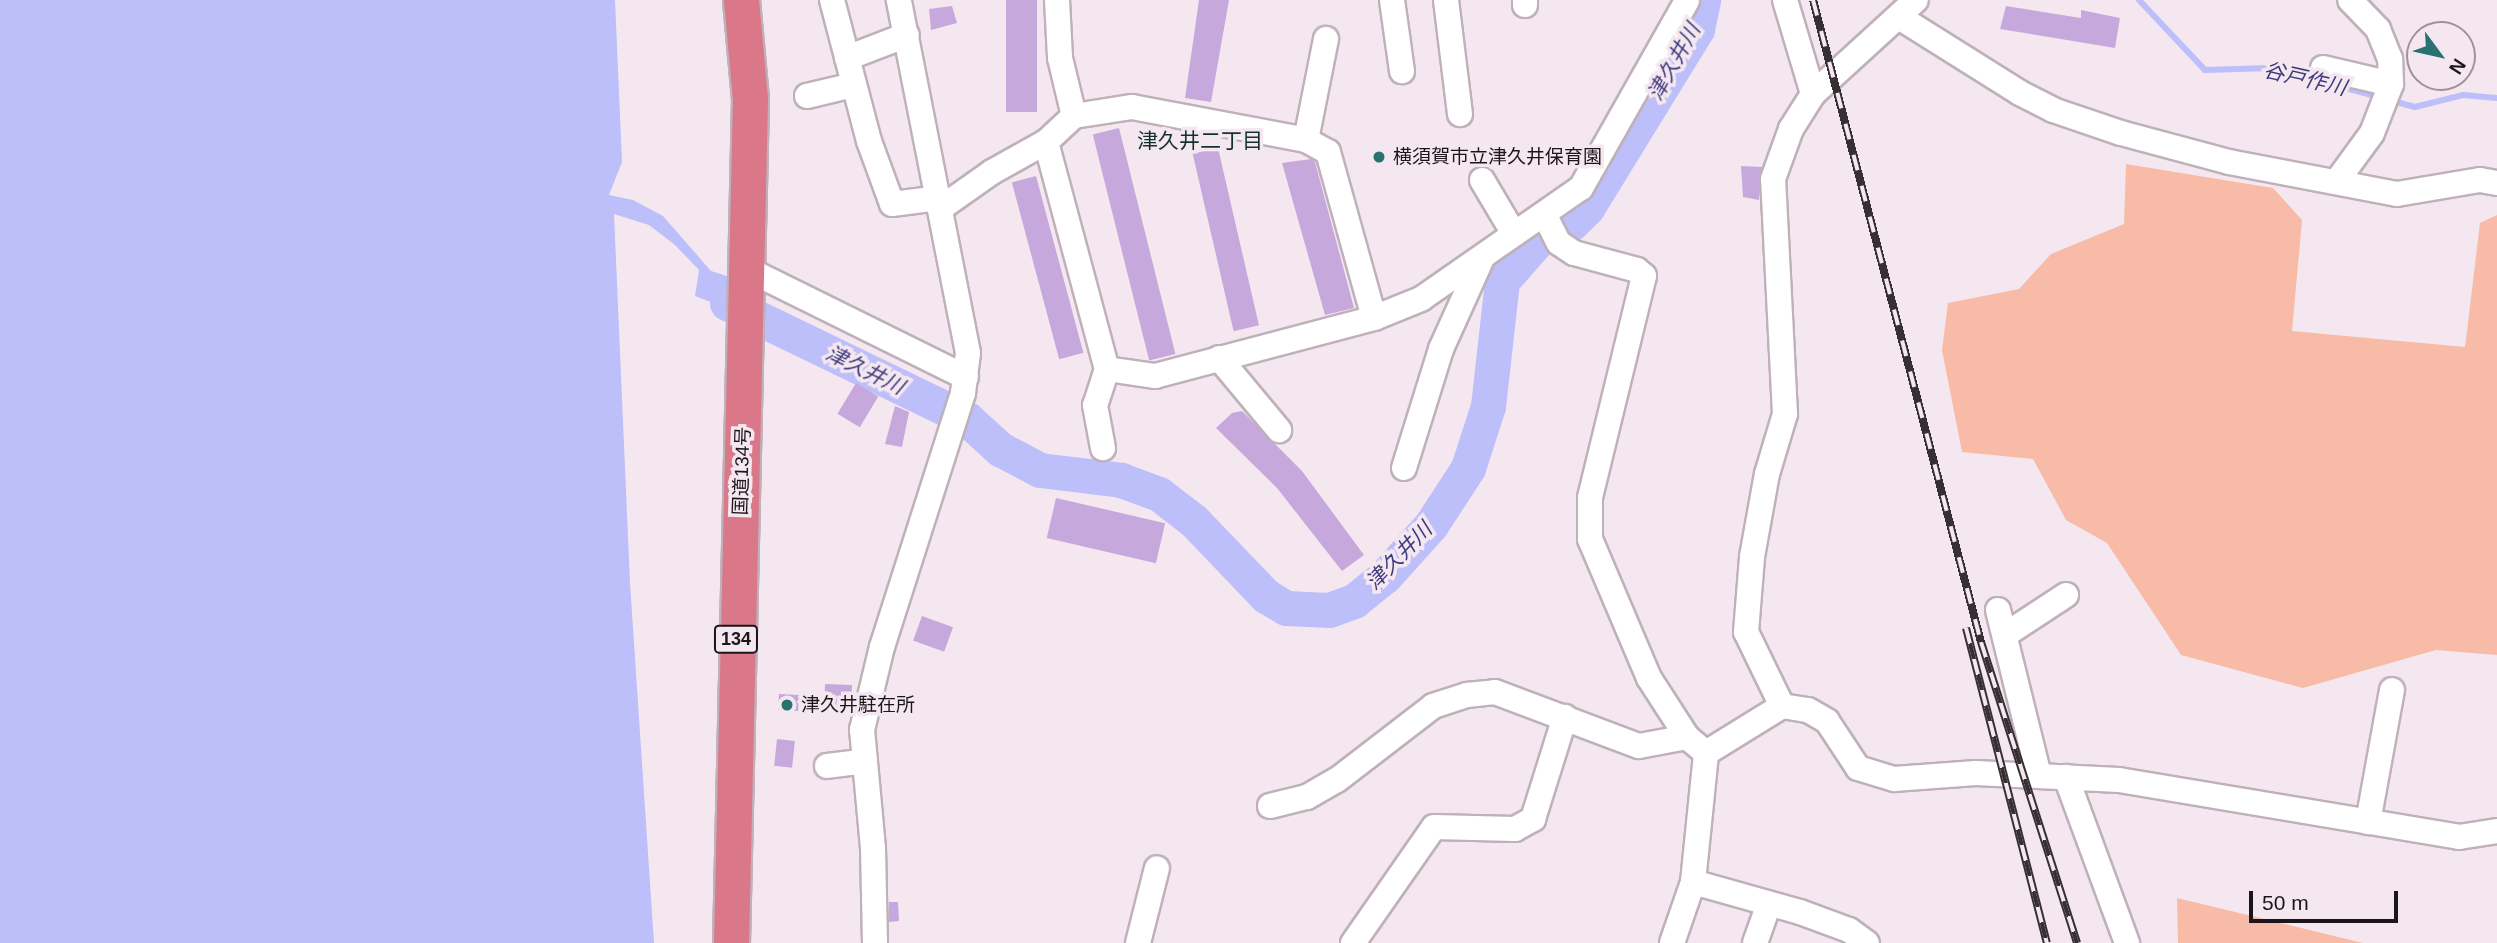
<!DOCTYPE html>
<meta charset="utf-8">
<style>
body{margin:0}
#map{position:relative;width:2497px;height:943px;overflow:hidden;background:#f5e7ef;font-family:Helvetica,"Noto Sans JP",sans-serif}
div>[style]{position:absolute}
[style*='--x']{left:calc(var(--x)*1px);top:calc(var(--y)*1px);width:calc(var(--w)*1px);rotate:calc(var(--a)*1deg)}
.green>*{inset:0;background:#f7bba8}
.water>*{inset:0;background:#bcbff9}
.stream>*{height:6px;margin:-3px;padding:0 3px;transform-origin:3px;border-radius:3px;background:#bcbff9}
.river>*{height:35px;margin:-17.5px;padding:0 17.5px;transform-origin:17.5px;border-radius:17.5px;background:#bcbff9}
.building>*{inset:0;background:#c7a8dd;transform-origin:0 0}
.roads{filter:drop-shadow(2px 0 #bfb1ba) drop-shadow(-2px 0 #bfb1ba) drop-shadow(0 2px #bfb1ba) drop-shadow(0 -2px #bfb1ba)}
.minor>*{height:24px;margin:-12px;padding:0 12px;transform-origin:12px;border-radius:12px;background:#fff}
.highway>*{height:35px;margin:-17.5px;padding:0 17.5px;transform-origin:17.5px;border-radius:17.5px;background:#da7789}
.rail>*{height:8px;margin-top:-4px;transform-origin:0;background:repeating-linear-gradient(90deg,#f5e7ef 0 16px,#362f34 0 32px);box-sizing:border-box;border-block:2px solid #362f34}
.dots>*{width:19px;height:19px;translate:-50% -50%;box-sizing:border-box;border:4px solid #f5e7ef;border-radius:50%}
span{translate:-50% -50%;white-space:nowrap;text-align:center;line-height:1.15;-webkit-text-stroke:7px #f5e7ef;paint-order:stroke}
.shield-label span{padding:2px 5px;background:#f5e7ef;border:2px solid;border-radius:5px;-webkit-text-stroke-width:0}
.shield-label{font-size:18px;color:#1b161a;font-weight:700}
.poi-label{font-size:19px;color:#1b161a}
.left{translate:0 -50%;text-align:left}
.street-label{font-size:19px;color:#1b161a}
.water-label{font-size:21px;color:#3d3b7e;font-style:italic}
.neighbourhood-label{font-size:21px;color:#103332}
.north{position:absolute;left:2406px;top:21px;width:70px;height:70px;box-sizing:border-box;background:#f5e7ef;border:2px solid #9e939a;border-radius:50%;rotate:123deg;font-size:19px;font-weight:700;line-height:28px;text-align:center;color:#1b161a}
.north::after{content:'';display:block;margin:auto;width:24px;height:32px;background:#287271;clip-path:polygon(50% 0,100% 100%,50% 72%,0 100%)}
.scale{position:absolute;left:2249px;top:891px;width:149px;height:32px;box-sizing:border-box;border:4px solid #1b161a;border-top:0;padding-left:9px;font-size:21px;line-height:24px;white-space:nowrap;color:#1b161a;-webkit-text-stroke:5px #f5e7ef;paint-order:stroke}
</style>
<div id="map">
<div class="green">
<div style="clip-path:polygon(2126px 164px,2273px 188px,2302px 220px,2292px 331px,2465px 347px,2480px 223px,2497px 215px,2497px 655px,2436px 650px,2303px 688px,2181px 655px,2107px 543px,2066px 520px,2033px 459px,1962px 452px,1942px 350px,1948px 303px,2019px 289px,2051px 254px,2124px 224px)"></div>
<div style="clip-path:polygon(2177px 898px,2363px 943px,2178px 943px)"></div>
</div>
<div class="water">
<div style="clip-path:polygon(0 0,615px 0,622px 162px,609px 195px,633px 200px,663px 216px,711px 271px,730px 277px,726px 308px,695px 296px,699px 270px,675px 245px,649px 225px,614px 214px,630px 583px,654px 943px,0 943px)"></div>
</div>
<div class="stream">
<div style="--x:2139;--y:0;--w:96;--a:46.7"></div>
<div style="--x:2205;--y:70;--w:66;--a:-1.7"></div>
<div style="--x:2271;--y:68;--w:112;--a:15"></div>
<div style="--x:2389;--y:100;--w:27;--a:15"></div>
<div style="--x:2415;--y:107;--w:49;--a:-14"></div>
<div style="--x:2463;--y:95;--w:34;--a:5"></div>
</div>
<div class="river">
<div style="--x:727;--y:303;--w:267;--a:25.8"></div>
<div style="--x:967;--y:419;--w:45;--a:42.3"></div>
<div style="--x:1000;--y:449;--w:45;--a:27.7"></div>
<div style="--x:1040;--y:470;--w:82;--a:7"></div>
<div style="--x:1121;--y:480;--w:40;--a:20.2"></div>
<div style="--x:1159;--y:494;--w:44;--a:37.6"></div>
<div style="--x:1194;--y:521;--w:104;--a:46.2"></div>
<div style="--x:1266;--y:596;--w:23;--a:31"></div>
<div style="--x:1286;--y:608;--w:43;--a:2.7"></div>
<div style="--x:1329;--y:610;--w:27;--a:-20"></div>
<div style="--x:1354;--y:601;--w:40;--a:-39"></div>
<div style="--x:1385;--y:576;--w:69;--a:-48"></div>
<div style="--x:1431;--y:525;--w:68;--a:-57"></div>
<div style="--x:1468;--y:468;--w:65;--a:-72.1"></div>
<div style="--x:1488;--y:406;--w:126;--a:-83.6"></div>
<div style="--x:1502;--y:281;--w:55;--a:-48.7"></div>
<div style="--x:1538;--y:240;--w:38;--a:-27"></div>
<div style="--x:1572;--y:223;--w:21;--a:-45"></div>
<div style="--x:1587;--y:208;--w:210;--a:-58.4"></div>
<div style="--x:1697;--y:29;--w:30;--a:-78"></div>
</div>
<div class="building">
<div style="left:1006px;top:0;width:31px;height:112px"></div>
<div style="clip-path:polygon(1199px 0,1229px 0,1211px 102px,1185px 98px)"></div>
<div style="clip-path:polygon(952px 6px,957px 23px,931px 30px,929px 9px)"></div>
<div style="clip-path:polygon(2006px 6px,2081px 18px,2081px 10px,2120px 18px,2115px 48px,2000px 29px)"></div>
<div style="left:1119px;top:128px;width:233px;height:27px;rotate:76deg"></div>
<div style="left:1218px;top:148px;width:182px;height:26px;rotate:77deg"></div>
<div style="clip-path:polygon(1311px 159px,1315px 162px,1354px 308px,1325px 315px,1282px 163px)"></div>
<div style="clip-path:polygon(1741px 166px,1762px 167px,1759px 200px,1743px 197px)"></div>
<div style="left:1036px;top:176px;width:183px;height:25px;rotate:75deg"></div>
<div style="left:856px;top:383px;width:26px;height:36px;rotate:31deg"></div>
<div style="clip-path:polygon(895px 406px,909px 412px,902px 447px,885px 444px)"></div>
<div style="clip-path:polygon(1242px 411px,1302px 471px,1364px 555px,1342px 571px,1277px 488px,1216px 428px,1232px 413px)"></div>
<div style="left:1056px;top:498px;width:112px;height:41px;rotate:13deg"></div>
<div style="left:922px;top:616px;width:33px;height:26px;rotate:20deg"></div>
<div style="left:825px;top:684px;width:27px;height:21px;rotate:2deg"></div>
<div style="left:779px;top:694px;width:20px;height:16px;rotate:3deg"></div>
<div style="left:777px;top:739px;width:18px;height:27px;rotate:6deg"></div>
<div style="clip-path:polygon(889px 902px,898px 902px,899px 921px,889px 922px)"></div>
</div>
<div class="roads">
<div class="minor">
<div style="--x:832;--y:0;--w:146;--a:75.3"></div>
<div style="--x:869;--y:141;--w:67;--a:69.9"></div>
<div style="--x:892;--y:204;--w:47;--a:-7.3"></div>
<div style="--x:1057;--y:0;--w:58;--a:87"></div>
<div style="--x:1060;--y:58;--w:60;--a:76.4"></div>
<div style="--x:1392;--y:0;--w:72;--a:82"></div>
<div style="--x:1446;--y:0;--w:115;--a:83"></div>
<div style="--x:1785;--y:0;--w:98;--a:73.4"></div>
<div style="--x:1525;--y:5;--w:5;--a:-90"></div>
<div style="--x:1899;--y:17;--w:143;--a:32.1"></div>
<div style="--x:2020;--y:93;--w:37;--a:27"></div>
<div style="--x:2053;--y:110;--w:72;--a:18.7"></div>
<div style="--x:2121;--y:133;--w:112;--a:15"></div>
<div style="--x:2229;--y:162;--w:171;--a:10.8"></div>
<div style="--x:2397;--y:194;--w:84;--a:-9.6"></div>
<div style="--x:2480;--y:180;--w:17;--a:10"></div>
<div style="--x:847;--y:58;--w:64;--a:-21"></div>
<div style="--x:2323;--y:68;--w:70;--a:13.2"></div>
<div style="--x:807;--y:96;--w:47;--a:-13.4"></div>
<div style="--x:1306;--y:140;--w:103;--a:-78.8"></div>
<div style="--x:1046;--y:142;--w:235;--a:75"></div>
<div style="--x:1107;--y:369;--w:38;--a:108"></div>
<div style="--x:1095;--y:405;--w:44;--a:79.5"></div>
<div style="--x:1482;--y:180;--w:63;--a:59.3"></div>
<div style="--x:2337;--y:181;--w:59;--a:-53.9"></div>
<div style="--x:2372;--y:133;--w:53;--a:-68.8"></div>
<div style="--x:2391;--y:84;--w:25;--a:-92"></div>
<div style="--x:2390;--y:59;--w:32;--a:-112"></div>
<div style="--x:2378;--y:29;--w:40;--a:-134"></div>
<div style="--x:941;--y:208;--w:62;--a:-35.2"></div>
<div style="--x:992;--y:172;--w:62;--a:-29.1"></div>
<div style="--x:1046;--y:142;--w:38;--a:-43"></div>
<div style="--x:1074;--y:116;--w:59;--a:-8.8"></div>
<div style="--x:1132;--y:107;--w:177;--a:10.7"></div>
<div style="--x:1306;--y:140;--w:25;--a:29"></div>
<div style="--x:1328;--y:152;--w:172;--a:74.5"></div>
<div style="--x:1545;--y:216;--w:30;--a:63"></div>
<div style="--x:1559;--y:243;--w:18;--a:34"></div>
<div style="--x:1574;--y:253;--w:65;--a:15.1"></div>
<div style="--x:1637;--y:270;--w:9;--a:41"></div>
<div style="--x:1644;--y:276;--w:228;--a:103.7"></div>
<div style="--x:1590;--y:498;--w:41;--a:90"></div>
<div style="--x:1590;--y:539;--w:151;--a:67"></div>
<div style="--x:1649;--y:678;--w:70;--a:57.2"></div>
<div style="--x:1687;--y:737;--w:25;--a:40"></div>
<div style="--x:747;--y:269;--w:244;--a:26.3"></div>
<div style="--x:1219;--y:358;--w:94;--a:50.2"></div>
<div style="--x:1107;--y:369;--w:49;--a:8.3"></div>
<div style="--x:1155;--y:376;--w:227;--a:-14.8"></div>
<div style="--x:1374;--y:318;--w:51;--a:-22"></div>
<div style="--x:1421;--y:299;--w:195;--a:-34.8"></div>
<div style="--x:1581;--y:188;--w:215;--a:-60.5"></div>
<div style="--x:1404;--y:468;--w:125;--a:-72.7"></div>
<div style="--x:1441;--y:349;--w:100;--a:-65.7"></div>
<div style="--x:1998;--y:610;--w:171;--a:76.1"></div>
<div style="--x:2005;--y:635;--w:73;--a:-33.3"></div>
<div style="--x:1782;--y:706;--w:82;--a:-115.9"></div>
<div style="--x:1746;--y:632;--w:75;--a:-85.4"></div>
<div style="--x:1752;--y:557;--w:84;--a:-79.8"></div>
<div style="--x:1767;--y:474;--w:63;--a:-73.3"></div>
<div style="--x:1785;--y:414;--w:235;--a:-92.9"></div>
<div style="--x:1773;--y:179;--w:53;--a:-70.2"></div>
<div style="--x:1791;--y:129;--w:41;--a:-57.8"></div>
<div style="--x:1813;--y:94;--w:139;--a:-42.4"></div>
<div style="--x:827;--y:766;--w:38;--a:-7"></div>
<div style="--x:2066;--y:777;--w:177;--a:69.8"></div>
<div style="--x:1270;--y:806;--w:38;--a:-14"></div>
<div style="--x:1307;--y:797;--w:34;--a:-30"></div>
<div style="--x:1337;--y:780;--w:121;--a:-37.6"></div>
<div style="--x:1433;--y:706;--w:36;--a:-18"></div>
<div style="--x:1467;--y:695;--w:28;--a:-6"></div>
<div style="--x:1495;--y:692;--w:154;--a:20.6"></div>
<div style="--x:1639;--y:746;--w:49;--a:-10.6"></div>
<div style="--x:2368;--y:822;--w:134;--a:-79.7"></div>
<div style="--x:1693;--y:882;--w:111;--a:15.7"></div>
<div style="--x:1800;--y:912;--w:52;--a:20.2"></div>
<div style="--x:1849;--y:930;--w:22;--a:36"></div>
<div style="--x:875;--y:943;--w:95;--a:-91.2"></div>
<div style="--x:873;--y:848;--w:119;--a:-95.3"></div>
<div style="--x:862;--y:730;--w:85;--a:-76.5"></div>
<div style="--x:882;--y:647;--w:267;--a:-72.3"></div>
<div style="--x:963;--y:393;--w:40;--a:-82.9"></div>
<div style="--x:968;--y:353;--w:360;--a:-101.1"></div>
<div style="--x:1138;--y:943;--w:77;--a:-75.8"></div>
<div style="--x:1353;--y:943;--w:141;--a:-55.1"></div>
<div style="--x:1434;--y:827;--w:81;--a:1.4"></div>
<div style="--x:1515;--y:829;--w:21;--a:-29"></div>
<div style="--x:1533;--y:819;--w:107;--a:-72.6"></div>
<div style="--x:1672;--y:943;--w:65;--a:-71"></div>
<div style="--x:1693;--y:882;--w:130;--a:-84.2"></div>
<div style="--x:1706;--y:753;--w:89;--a:-31.7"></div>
<div style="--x:1782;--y:706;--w:26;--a:9"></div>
<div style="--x:1808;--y:710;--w:22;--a:30"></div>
<div style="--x:1827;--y:721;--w:56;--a:56.6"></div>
<div style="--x:1858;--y:768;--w:38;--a:17"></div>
<div style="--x:1894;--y:779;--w:82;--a:-4.2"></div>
<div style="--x:1976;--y:773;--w:143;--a:2.8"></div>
<div style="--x:2119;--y:780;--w:345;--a:9.5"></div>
<div style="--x:2459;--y:837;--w:38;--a:-9"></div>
<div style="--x:1755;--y:943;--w:41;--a:-70.3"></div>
</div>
<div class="highway">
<div style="--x:731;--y:943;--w:844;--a:-88.71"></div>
<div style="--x:750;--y:99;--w:99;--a:-95.2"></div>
</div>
</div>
<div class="rail">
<div style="--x:1813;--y:0;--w:664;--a:75.34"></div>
<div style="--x:1981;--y:642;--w:316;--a:72.3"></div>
<div style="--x:1966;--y:628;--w:325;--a:75.6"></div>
</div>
<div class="dots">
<div style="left:1379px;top:157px;background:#287271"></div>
<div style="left:787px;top:705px;background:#287271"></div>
</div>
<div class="shield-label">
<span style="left:736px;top:639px">134</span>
</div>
<div class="poi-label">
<span class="left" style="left:1393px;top:157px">横須賀市立津久井保育園</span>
<span class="left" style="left:801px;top:705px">津久井駐在所</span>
</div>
<div class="street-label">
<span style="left:742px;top:471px;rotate:-88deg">国道134号</span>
</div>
<div class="water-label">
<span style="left:1674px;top:62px;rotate:-61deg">津久井川</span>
<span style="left:2305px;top:79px;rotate:13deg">谷戸作川</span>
<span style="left:865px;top:370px;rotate:26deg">津久井川</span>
<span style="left:1399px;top:556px;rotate:-46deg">津久井川</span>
</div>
<div class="neighbourhood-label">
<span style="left:1200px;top:141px">津久井二丁目</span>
</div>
<div class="north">N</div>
<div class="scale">50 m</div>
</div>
